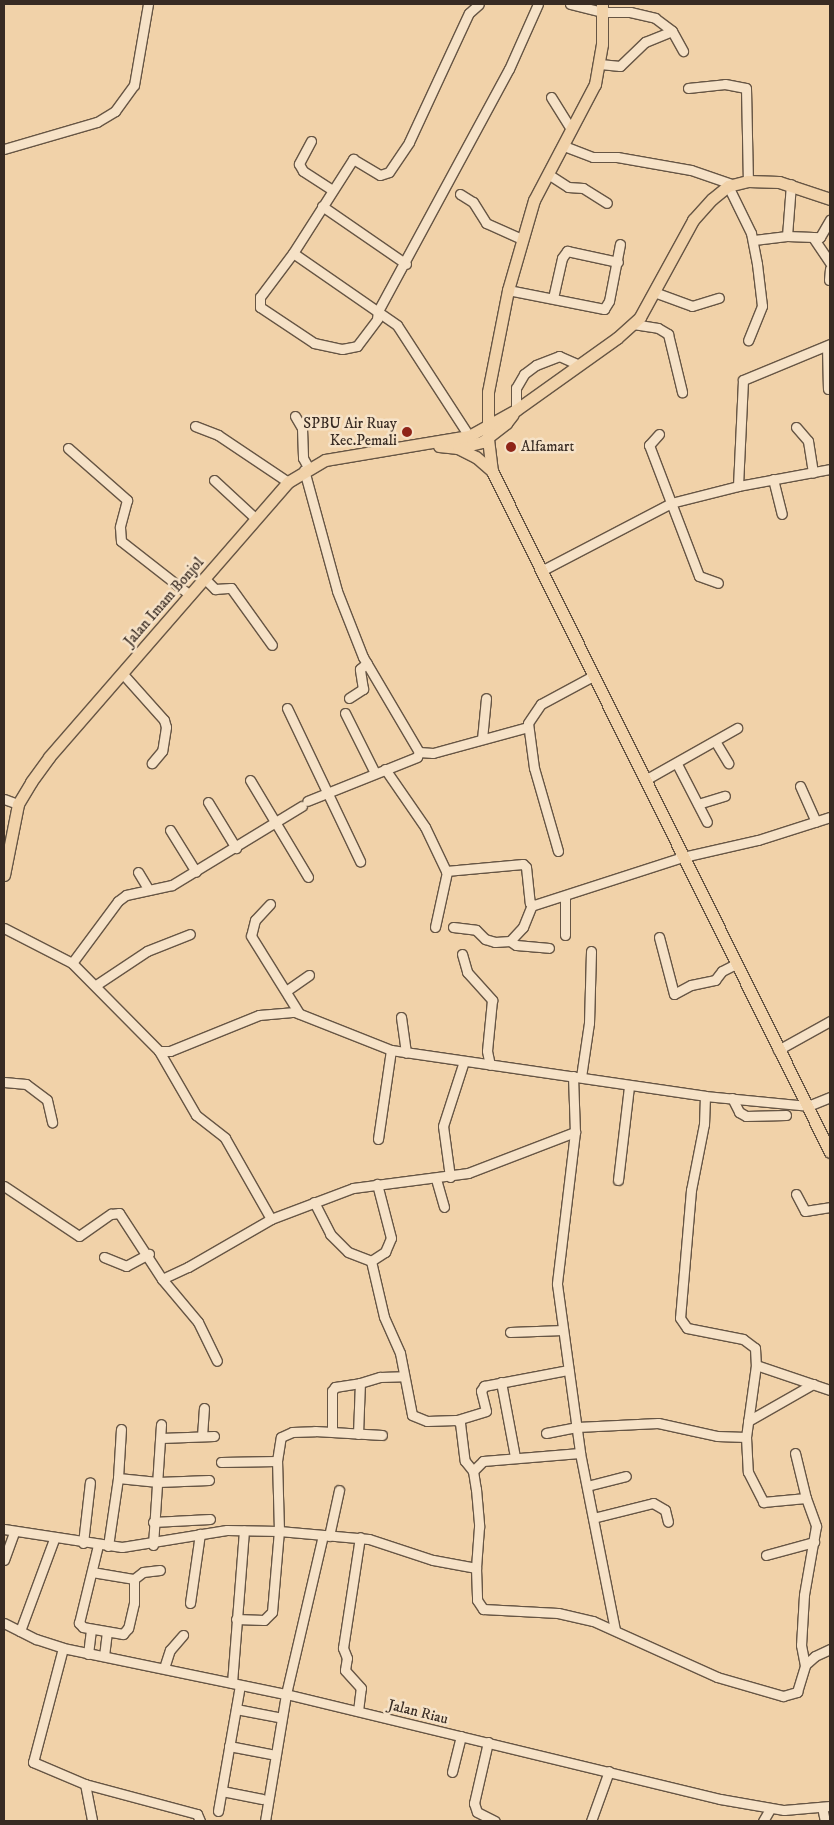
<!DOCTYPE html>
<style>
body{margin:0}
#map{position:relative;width:834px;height:1825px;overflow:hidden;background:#f1d2a9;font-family:"IM FELL DW Pica",serif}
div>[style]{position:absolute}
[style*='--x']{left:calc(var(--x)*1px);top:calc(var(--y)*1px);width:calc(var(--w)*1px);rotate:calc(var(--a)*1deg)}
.roads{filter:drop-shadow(1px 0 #654) drop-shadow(-1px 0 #654) drop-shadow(0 1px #654) drop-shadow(0 -1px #654)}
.minor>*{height:9px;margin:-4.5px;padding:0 4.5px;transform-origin:4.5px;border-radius:4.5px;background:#f6e2c7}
.major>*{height:11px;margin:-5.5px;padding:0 5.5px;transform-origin:5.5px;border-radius:5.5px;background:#f1d2a9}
.dots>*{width:14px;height:14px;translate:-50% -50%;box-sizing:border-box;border:2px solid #f6e2c7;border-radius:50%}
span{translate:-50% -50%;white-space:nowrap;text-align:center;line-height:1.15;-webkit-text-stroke:5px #f6e2c7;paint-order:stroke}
.poi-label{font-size:15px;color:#382b23}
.right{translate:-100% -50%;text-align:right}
.left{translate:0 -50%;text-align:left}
.street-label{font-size:15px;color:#382b23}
.frame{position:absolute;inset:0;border:5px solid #382b23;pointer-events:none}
</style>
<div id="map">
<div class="roads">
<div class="minor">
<div style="--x:570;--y:4;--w:34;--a:14"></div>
<div style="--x:603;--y:12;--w:27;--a:0"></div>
<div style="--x:630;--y:12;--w:26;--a:13"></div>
<div style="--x:655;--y:18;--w:21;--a:37"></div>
<div style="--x:672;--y:31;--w:23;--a:61"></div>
<div style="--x:600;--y:64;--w:20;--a:6"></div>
<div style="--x:620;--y:66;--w:35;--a:-44"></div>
<div style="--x:645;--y:42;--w:29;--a:-22"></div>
<div style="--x:688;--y:88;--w:37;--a:-6"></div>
<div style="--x:725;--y:84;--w:21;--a:11"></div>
<div style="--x:746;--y:88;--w:93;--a:88.8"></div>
<div style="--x:551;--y:97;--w:39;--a:58"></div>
<div style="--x:311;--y:141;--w:26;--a:118"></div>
<div style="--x:299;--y:164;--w:8;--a:60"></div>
<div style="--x:303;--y:171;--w:35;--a:33"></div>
<div style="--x:564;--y:146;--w:31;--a:21"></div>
<div style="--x:593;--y:157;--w:24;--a:0"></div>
<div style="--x:617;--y:157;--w:75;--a:10"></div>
<div style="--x:691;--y:170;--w:43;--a:18.9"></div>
<div style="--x:4;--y:149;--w:97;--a:-16.2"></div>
<div style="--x:97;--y:122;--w:21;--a:-31"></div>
<div style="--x:115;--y:111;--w:32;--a:-54"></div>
<div style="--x:134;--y:85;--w:82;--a:-80.2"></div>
<div style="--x:548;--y:174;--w:24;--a:33"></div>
<div style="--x:568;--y:187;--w:15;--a:4"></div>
<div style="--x:583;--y:188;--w:28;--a:32"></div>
<div style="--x:728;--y:186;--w:52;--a:63.9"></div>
<div style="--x:751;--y:233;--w:32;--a:79"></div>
<div style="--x:757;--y:264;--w:42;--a:83.2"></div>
<div style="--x:762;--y:306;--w:37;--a:112"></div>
<div style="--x:460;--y:194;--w:15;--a:32"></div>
<div style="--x:473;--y:202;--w:25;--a:58"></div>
<div style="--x:486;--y:223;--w:37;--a:24"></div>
<div style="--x:322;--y:206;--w:102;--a:34.6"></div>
<div style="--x:787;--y:236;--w:52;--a:-85.6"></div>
<div style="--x:814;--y:239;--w:29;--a:56"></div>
<div style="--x:754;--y:240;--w:33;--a:-7"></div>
<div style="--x:787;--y:236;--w:33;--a:2"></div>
<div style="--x:820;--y:237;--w:20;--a:-60"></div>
<div style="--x:293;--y:253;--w:55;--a:126.9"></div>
<div style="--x:260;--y:297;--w:10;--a:90"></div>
<div style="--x:260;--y:307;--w:65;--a:33.7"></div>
<div style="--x:314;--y:343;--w:29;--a:12"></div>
<div style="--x:342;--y:349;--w:15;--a:-11"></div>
<div style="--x:357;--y:346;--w:34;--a:-53"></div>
<div style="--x:377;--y:319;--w:8;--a:-83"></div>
<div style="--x:378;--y:311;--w:275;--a:-61.6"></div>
<div style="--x:509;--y:69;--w:71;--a:-66"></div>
<div style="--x:829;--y:280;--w:11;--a:-85"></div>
<div style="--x:508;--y:290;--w:98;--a:11.2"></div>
<div style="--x:604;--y:309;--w:9;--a:-58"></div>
<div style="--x:609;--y:301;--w:58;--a:-79.1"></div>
<div style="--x:654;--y:292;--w:40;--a:20.2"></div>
<div style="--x:692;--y:306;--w:28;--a:-17"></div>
<div style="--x:553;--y:298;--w:41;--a:-77.3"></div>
<div style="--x:562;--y:258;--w:9;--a:-54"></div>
<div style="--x:567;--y:251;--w:52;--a:12.2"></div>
<div style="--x:633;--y:324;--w:25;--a:9"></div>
<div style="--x:658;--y:328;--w:12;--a:31"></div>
<div style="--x:668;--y:334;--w:60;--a:76.4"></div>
<div style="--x:827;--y:346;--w:43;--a:88.7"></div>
<div style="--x:516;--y:410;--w:22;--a:-90"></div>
<div style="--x:516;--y:388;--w:16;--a:-60"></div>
<div style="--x:524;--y:374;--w:15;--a:-37"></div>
<div style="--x:536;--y:365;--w:25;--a:-21"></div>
<div style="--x:559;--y:356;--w:22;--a:24"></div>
<div style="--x:295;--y:416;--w:14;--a:60"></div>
<div style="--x:302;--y:428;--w:30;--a:88"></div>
<div style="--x:303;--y:458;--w:10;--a:61"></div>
<div style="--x:195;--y:426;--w:25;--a:21"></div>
<div style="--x:218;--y:435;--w:84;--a:33.9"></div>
<div style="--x:796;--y:427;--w:18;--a:49"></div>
<div style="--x:808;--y:441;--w:32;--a:81"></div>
<div style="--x:659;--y:434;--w:15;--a:132"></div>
<div style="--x:649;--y:445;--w:140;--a:69.1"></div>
<div style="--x:699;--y:576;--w:20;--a:20"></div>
<div style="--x:469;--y:436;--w:132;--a:-123"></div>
<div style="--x:397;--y:325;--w:126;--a:-145.3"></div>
<div style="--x:293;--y:253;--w:112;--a:-57.4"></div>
<div style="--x:353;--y:159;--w:31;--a:31"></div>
<div style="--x:380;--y:175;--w:9;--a:-18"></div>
<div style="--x:389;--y:172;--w:36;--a:-56"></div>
<div style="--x:409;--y:142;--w:142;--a:-65.1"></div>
<div style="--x:469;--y:13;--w:13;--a:-42"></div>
<div style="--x:68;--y:448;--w:79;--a:41.4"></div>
<div style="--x:127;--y:500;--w:28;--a:105"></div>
<div style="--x:120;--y:527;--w:14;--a:86"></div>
<div style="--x:121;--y:541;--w:88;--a:38"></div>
<div style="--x:304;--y:470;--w:125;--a:74.7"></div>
<div style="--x:337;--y:591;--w:71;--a:68.5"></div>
<div style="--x:363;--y:657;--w:110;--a:59.5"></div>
<div style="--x:419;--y:752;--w:5;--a:112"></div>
<div style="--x:417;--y:757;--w:118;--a:158.2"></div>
<div style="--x:773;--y:479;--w:36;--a:76"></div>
<div style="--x:214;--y:480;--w:56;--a:42.8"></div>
<div style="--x:738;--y:486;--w:106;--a:-87.3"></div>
<div style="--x:743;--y:380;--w:94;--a:-22.5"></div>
<div style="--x:541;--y:571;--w:147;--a:-27.6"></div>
<div style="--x:671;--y:503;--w:69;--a:-14.2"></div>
<div style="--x:738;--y:486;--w:94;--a:-10.5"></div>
<div style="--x:204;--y:578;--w:16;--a:45"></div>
<div style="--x:215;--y:589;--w:16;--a:-4"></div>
<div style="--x:231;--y:588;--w:70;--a:54.3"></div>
<div style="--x:122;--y:673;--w:63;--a:48.2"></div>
<div style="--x:164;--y:720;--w:7;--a:74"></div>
<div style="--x:166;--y:727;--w:24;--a:99"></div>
<div style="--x:162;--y:751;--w:16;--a:130"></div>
<div style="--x:349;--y:698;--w:17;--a:-33"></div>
<div style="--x:363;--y:689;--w:20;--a:-99"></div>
<div style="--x:360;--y:669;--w:9;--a:-41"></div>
<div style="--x:287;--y:708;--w:170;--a:64.5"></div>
<div style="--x:345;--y:713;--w:67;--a:63.4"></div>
<div style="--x:482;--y:739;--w:41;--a:-84.4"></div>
<div style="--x:715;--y:741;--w:26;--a:59"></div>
<div style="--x:419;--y:752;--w:14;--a:4"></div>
<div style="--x:433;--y:753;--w:98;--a:-15.3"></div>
<div style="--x:677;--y:764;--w:65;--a:62.7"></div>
<div style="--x:385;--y:769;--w:70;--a:55.4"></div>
<div style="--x:425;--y:827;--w:49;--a:64.5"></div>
<div style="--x:446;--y:871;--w:77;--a:-5.2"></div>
<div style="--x:523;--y:864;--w:4;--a:45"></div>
<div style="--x:526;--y:867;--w:36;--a:84"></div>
<div style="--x:530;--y:903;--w:4;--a:27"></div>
<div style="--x:534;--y:905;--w:157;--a:-17.9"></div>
<div style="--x:683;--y:857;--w:77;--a:-12.8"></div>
<div style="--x:758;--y:840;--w:76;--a:-17.7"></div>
<div style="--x:250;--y:780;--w:113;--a:59.1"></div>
<div style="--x:645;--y:780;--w:106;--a:-29.5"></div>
<div style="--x:800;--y:786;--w:39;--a:66"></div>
<div style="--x:4;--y:799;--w:15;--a:20"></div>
<div style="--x:208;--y:802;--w:54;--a:58.7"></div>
<div style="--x:698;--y:804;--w:28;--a:-17"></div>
<div style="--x:170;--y:830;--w:49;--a:58.2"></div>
<div style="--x:558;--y:851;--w:86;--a:-106.1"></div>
<div style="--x:534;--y:768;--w:45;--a:-97.6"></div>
<div style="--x:528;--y:723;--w:23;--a:-56"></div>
<div style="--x:541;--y:704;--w:59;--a:-28.3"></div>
<div style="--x:138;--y:872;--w:21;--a:59"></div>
<div style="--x:270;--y:904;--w:22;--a:133"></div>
<div style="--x:255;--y:920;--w:16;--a:104"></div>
<div style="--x:251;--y:936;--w:91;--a:58.1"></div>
<div style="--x:435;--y:927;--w:56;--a:-77.7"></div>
<div style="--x:453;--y:927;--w:23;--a:7"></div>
<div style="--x:476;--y:930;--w:13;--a:45"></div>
<div style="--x:485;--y:939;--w:10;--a:17"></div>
<div style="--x:495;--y:942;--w:15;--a:-4"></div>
<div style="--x:510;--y:941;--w:19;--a:-47"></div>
<div style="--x:523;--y:927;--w:24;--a:-68"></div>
<div style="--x:4;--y:928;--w:76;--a:27.2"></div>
<div style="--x:72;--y:963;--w:124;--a:45.3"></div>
<div style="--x:159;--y:1051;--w:11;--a:0"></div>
<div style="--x:170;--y:1051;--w:96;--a:-22"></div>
<div style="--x:259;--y:1015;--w:36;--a:-5"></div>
<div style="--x:295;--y:1012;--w:103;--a:21.6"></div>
<div style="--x:391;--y:1050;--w:317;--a:8.3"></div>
<div style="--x:705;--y:1096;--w:103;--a:5.5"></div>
<div style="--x:808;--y:1106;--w:24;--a:-22"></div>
<div style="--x:565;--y:935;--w:39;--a:-90"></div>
<div style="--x:659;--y:937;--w:59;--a:75.3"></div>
<div style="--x:674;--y:994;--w:19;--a:-28"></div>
<div style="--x:691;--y:985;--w:25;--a:-12"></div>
<div style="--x:715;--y:980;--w:11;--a:-52"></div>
<div style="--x:722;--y:971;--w:16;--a:-27"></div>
<div style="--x:510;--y:941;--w:7;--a:34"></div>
<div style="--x:516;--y:945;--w:33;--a:5"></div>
<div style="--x:462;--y:954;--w:19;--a:74"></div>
<div style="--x:467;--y:972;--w:38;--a:48"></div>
<div style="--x:492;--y:1000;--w:51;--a:95.6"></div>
<div style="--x:487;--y:1051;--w:14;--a:78"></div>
<div style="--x:72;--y:963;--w:77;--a:-53.4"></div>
<div style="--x:118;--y:901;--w:10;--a:-37"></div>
<div style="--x:126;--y:895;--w:47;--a:-12.3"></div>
<div style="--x:172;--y:885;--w:152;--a:-31.3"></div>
<div style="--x:96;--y:985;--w:61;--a:-33.7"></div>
<div style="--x:147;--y:951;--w:46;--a:-21.6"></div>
<div style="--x:286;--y:991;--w:28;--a:-35"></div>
<div style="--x:401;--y:1017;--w:36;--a:82"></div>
<div style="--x:778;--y:1050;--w:60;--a:-29.1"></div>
<div style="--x:159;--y:1051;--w:74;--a:60"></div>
<div style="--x:196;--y:1115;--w:37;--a:38"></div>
<div style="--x:225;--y:1138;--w:93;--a:60.4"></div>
<div style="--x:573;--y:1076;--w:56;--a:88"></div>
<div style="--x:575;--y:1132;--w:153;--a:96.8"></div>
<div style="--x:557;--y:1284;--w:171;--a:82.2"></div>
<div style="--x:580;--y:1453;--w:179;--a:78.8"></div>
<div style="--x:581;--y:1077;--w:55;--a:-81.6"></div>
<div style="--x:589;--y:1023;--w:72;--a:-88.4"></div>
<div style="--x:4;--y:1082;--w:22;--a:5"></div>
<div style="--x:26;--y:1084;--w:26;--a:37"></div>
<div style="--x:47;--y:1100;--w:23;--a:77"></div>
<div style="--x:705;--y:1096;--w:28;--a:92"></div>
<div style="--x:704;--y:1124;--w:67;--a:101.1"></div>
<div style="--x:691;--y:1190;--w:128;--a:94.9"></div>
<div style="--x:680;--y:1318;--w:12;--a:55"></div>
<div style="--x:687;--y:1328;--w:57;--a:11.1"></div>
<div style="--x:743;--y:1339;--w:15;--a:37"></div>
<div style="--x:755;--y:1348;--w:17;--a:87"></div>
<div style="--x:756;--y:1365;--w:73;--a:97.9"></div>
<div style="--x:746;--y:1437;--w:35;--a:87"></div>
<div style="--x:748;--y:1472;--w:34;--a:63"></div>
<div style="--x:763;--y:1502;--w:43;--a:-5.3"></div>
<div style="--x:806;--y:1498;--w:30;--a:70"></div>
<div style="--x:816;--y:1526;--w:70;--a:99.9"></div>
<div style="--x:804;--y:1595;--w:50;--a:93.4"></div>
<div style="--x:801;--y:1645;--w:20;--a:79"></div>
<div style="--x:732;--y:1098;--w:16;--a:63"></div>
<div style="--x:739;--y:1112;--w:8;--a:30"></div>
<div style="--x:746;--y:1116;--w:40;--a:-1.4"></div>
<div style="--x:378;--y:1139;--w:90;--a:-81.7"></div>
<div style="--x:450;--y:1177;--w:51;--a:-97.8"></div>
<div style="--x:443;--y:1126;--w:68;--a:-72.1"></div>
<div style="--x:436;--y:1179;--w:29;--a:74"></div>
<div style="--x:618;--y:1180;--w:95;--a:-83.3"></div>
<div style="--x:4;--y:1186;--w:90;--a:33.7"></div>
<div style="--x:79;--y:1236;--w:39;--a:-35"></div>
<div style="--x:111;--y:1214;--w:8;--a:-7"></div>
<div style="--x:119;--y:1213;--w:79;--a:56.9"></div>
<div style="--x:162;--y:1279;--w:29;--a:-25"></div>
<div style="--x:188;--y:1267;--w:96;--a:-30"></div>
<div style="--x:271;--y:1219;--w:88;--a:-20.7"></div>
<div style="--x:353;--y:1188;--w:116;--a:-7.4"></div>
<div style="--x:468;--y:1173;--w:115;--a:-21"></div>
<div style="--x:796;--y:1194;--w:19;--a:62"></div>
<div style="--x:805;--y:1211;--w:25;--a:-9"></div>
<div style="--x:314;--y:1202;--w:36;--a:63"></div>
<div style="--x:330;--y:1234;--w:25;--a:45"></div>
<div style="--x:348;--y:1252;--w:25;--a:21"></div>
<div style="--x:104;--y:1257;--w:24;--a:22"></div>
<div style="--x:126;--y:1266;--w:26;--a:-28"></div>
<div style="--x:371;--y:1261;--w:57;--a:76.9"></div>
<div style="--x:384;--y:1317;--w:39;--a:66"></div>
<div style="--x:400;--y:1353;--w:63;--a:79"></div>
<div style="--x:412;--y:1415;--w:16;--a:22"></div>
<div style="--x:427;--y:1421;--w:29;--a:-2"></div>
<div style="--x:456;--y:1420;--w:5;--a:37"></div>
<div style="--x:460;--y:1423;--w:38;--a:83"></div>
<div style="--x:465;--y:1461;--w:13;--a:51"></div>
<div style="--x:473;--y:1471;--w:18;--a:81"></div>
<div style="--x:476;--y:1489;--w:38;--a:85"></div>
<div style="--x:479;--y:1527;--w:41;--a:94.2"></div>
<div style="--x:371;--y:1261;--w:17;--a:-33"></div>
<div style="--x:385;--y:1252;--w:15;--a:-67"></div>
<div style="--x:391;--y:1238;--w:56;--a:-104.5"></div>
<div style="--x:162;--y:1279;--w:56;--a:50.1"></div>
<div style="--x:198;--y:1322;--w:43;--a:64"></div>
<div style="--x:510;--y:1332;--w:53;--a:-2.2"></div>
<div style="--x:756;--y:1365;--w:78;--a:18.7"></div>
<div style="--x:501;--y:1382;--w:76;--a:79.4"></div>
<div style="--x:457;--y:1420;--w:30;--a:-17"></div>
<div style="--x:486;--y:1411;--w:21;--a:-104"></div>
<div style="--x:481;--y:1391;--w:6;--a:-59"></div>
<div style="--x:484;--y:1386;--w:86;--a:-10.8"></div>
<div style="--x:748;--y:1421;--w:75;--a:-29.6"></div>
<div style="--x:332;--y:1431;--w:40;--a:-90"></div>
<div style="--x:332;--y:1391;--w:5;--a:-53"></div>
<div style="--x:335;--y:1387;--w:25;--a:-9"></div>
<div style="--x:546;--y:1433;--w:32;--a:-11"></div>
<div style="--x:577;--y:1427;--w:81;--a:-2.8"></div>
<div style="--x:658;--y:1423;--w:60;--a:12.4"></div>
<div style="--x:717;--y:1436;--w:29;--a:2"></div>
<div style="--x:358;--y:1434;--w:51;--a:-87.8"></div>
<div style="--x:360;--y:1383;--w:21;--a:-17"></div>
<div style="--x:380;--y:1377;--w:24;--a:-2"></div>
<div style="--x:202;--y:1436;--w:28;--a:-86"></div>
<div style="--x:161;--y:1438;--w:53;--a:-2.2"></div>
<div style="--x:795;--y:1453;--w:46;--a:76.3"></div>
<div style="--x:221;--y:1462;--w:56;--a:-1"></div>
<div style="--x:473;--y:1471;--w:14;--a:-45"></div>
<div style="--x:483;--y:1461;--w:97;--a:-4.7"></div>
<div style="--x:118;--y:1478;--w:40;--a:5.7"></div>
<div style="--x:158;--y:1482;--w:51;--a:-2.2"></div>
<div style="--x:587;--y:1486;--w:40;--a:-14.4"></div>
<div style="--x:593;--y:1518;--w:62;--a:-14"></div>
<div style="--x:653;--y:1503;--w:14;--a:30"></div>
<div style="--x:665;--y:1510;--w:12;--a:76"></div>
<div style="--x:153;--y:1522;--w:57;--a:-3"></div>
<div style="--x:4;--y:1529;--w:119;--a:8.7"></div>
<div style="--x:122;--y:1547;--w:106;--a:-9.2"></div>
<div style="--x:227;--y:1530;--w:52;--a:1.1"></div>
<div style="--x:279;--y:1531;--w:90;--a:5.1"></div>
<div style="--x:369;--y:1539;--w:67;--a:18.2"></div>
<div style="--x:433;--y:1560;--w:44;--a:10.5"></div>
<div style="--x:476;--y:1568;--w:32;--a:88"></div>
<div style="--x:477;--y:1600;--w:11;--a:56"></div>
<div style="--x:483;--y:1609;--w:75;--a:3.1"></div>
<div style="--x:558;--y:1613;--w:36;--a:13"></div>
<div style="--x:593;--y:1621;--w:136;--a:24.3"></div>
<div style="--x:717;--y:1677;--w:69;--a:16.1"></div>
<div style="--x:783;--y:1696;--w:15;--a:-16"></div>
<div style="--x:797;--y:1692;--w:28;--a:-73"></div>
<div style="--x:805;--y:1665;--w:13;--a:-42"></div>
<div style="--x:815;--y:1656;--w:17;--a:-25"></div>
<div style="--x:329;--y:1536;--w:47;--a:-77.7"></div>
<div style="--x:83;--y:1543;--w:61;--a:-83.5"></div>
<div style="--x:153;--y:1545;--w:121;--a:-86.2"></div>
<div style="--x:108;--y:1546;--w:69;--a:-81.6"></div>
<div style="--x:118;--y:1478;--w:49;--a:-86.5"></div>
<div style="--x:766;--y:1555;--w:50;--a:-15.2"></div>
<div style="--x:4;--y:1560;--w:30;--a:-70"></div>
<div style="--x:92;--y:1572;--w:43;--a:9.5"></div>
<div style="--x:134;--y:1579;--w:24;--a:90"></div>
<div style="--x:134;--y:1603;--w:26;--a:103"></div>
<div style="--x:128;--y:1628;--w:8;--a:130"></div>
<div style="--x:123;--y:1634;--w:41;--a:-170.1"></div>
<div style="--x:83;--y:1627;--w:6;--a:-135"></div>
<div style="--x:79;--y:1623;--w:80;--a:-76.3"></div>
<div style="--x:134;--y:1579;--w:11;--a:-38"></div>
<div style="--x:143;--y:1572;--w:17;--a:-7"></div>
<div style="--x:190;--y:1603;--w:70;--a:-81.8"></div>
<div style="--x:236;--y:1619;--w:28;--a:2"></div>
<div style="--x:264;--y:1620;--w:11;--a:-45"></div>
<div style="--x:272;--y:1612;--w:81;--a:-85.1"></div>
<div style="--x:279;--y:1531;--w:70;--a:-91.6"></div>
<div style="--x:277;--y:1461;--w:24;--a:-81"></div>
<div style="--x:281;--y:1437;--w:12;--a:-24"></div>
<div style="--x:292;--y:1432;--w:23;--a:-2"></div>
<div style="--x:315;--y:1431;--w:67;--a:3.4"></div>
<div style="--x:4;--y:1623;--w:36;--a:27"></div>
<div style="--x:36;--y:1639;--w:28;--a:18"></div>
<div style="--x:63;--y:1648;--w:228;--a:11.7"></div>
<div style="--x:286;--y:1694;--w:447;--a:13.6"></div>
<div style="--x:720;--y:1799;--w:65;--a:9.8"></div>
<div style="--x:784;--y:1810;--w:46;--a:-5"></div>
<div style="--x:20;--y:1631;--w:98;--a:-69.7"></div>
<div style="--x:63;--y:1648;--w:118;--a:104.7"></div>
<div style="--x:33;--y:1762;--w:56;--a:22.9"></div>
<div style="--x:85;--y:1784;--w:116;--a:15"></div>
<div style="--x:197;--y:1814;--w:8;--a:67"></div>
<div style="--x:88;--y:1654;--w:25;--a:-83"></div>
<div style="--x:104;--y:1656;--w:23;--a:-83"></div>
<div style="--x:164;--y:1668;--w:19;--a:-72"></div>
<div style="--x:170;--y:1650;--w:20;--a:-49"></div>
<div style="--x:232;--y:1683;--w:153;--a:-85.5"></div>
<div style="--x:236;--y:1709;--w:43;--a:10.8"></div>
<div style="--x:358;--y:1711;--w:23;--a:-83"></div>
<div style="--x:361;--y:1688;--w:24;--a:-132"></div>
<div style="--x:345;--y:1670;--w:12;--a:-81"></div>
<div style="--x:347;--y:1658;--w:11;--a:-112"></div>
<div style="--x:343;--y:1648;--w:112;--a:-81.3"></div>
<div style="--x:488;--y:1742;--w:63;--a:102.9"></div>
<div style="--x:474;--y:1803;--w:9;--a:72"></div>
<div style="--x:477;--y:1812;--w:20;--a:27"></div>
<div style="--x:229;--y:1746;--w:43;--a:10.8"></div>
<div style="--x:452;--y:1772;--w:37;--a:-76"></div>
<div style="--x:85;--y:1784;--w:38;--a:79"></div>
<div style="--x:222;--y:1791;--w:41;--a:11.3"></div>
<div style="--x:822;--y:1807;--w:14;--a:78"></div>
<div style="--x:218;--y:1811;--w:128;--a:-80.1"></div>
<div style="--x:265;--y:1821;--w:129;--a:-80.6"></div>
<div style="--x:286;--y:1694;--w:163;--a:-76.9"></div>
<div style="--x:591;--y:1821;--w:53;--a:-70.2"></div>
<div style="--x:763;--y:1821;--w:14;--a:-60"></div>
</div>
<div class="major">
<div style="--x:602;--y:4;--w:40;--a:90"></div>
<div style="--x:602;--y:44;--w:41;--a:99.9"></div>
<div style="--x:595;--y:84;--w:131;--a:117.7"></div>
<div style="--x:534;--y:200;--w:94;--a:106.1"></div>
<div style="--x:508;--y:290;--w:104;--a:101.1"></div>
<div style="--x:488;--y:392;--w:47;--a:90"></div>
<div style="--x:488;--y:439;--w:32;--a:83"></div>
<div style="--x:492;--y:471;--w:760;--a:63.6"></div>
<div style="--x:439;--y:446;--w:19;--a:6"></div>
<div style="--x:458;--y:448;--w:25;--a:-14"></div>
<div style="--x:482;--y:442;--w:31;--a:-38"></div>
<div style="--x:506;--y:423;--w:11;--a:-52"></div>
<div style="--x:458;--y:448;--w:20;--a:27"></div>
<div style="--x:476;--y:457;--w:21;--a:41"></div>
<div style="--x:4;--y:875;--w:72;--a:-78.8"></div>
<div style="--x:18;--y:804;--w:26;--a:-59"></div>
<div style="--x:31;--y:782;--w:31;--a:-54"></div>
<div style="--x:49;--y:757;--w:364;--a:-49"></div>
<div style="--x:288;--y:482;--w:43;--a:-30.7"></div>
<div style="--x:325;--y:460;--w:146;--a:-9.5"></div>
<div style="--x:469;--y:436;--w:54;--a:-29"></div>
<div style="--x:516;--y:410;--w:124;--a:-35.5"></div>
<div style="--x:617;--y:338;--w:31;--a:-42"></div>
<div style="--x:640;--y:317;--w:111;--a:-61.3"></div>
<div style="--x:693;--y:220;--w:28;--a:-48"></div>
<div style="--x:712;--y:199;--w:21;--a:-39"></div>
<div style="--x:728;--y:186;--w:21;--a:-14"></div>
<div style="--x:748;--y:181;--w:31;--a:2"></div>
<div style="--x:779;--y:182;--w:54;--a:18.4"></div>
</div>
</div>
<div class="dots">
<div style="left:407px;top:432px;background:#8f2418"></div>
<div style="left:511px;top:447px;background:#8f2418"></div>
</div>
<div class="poi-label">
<span class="right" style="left:397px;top:432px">SPBU Air Ruay<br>Kec.Pemali</span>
<span class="left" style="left:521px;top:447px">Alfamart</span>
</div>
<div class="street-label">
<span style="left:164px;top:602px;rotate:-49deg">Jalan Imam Bonjol</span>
<span style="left:418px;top:1712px;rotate:14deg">Jalan Riau</span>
</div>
<div class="frame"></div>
</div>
